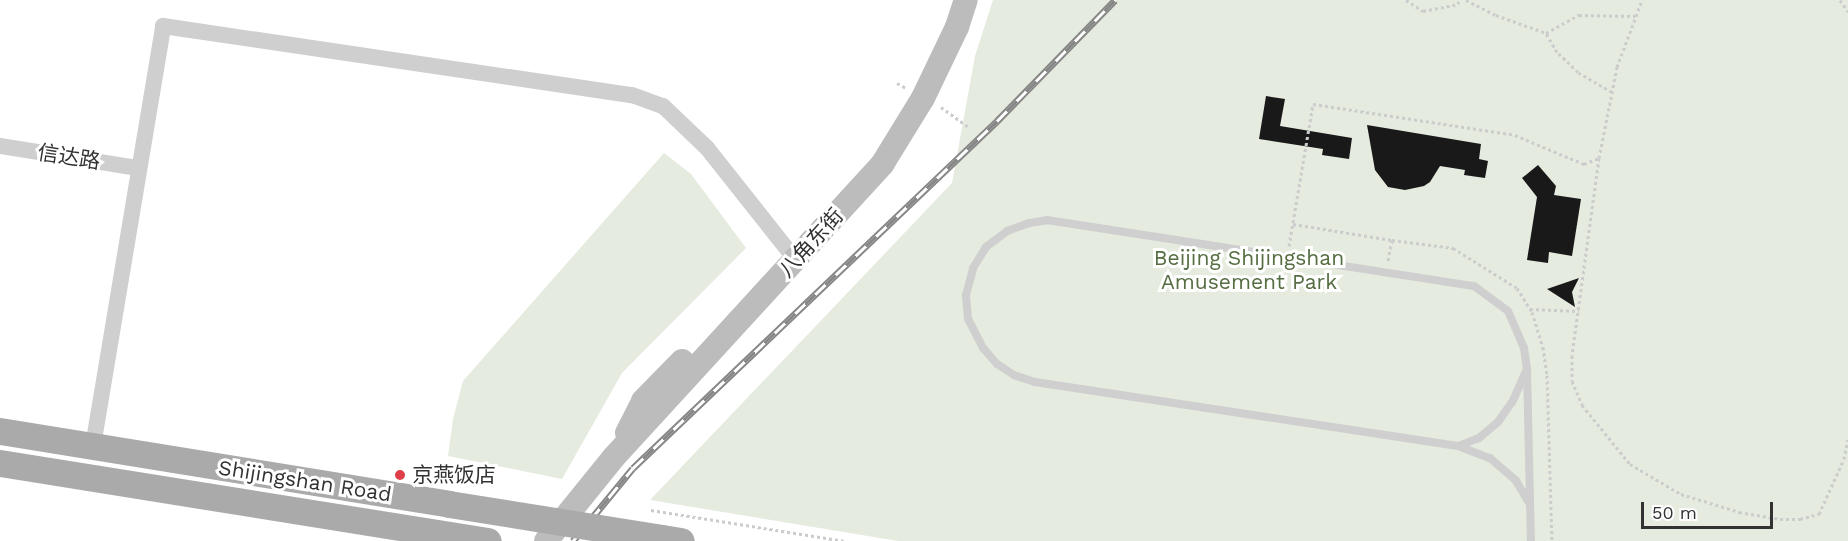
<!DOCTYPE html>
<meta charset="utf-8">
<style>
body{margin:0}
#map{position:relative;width:1848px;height:541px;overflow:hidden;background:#fff;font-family:"Work Sans","Noto Sans SC",sans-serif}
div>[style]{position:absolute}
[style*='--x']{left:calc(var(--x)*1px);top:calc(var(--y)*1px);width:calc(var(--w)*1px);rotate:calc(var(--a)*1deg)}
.green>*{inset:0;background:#e5ebde}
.building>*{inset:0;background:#191919}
.path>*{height:3px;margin-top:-1.5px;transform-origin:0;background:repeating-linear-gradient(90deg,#ccc 0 3px,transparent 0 6px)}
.lane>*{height:8px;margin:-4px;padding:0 4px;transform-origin:4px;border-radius:4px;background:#cfcfcf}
.street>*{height:16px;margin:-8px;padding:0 8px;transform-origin:8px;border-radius:8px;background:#cfcfcf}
.secondary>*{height:24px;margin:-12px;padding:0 12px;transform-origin:12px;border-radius:12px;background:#bcbcbc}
.primary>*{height:27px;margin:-13.5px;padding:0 13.5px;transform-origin:13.5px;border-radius:13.5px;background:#aaa}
.rail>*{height:7px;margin-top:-3.5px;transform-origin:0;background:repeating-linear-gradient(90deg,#fff 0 14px,#878787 0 28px);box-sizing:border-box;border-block:2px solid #878787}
.primary-bridge>*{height:27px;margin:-13.5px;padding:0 13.5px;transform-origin:13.5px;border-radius:13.5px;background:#aaa}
.dots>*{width:16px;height:16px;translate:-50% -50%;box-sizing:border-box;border:3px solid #fff;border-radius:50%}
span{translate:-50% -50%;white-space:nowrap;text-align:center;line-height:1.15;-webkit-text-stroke:6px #fff;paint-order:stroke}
.street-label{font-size:21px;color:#323232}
.park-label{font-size:21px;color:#556d41}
.poi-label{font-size:21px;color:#323232}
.left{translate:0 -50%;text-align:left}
.scale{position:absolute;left:1641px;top:502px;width:132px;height:27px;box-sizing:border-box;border:3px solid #323232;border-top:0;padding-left:8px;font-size:18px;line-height:21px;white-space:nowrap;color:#323232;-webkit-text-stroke:4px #fff;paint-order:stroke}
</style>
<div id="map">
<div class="green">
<div style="clip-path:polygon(993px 0,1848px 0,1848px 541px,898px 541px,650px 500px,952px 183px,975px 56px)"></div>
<div style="clip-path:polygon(664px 153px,691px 174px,746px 248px,622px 373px,562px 479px,448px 456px,453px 419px,463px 381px)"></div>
</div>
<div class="building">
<div style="clip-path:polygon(1266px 96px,1285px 99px,1280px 126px,1352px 138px,1349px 159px,1322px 155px,1323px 149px,1259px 139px)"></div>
<div style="clip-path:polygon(1367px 125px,1481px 144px,1479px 159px,1488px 161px,1485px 178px,1464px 175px,1465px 170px,1440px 166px,1430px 182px,1424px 186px,1405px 190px,1388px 187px,1375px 170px)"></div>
<div style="clip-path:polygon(1538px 165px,1556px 186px,1554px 195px,1581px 199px,1572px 256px,1549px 252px,1548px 263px,1527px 260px,1537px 197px,1522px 178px)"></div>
<div style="clip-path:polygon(1579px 278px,1572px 292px,1575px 307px,1547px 289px)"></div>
</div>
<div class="path">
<div style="--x:1406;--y:0;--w:20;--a:33"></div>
<div style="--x:1423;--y:11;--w:36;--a:-11"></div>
<div style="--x:1458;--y:4;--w:4;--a:-76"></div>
<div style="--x:1466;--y:0;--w:34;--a:27"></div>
<div style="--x:1496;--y:15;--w:53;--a:19.8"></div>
<div style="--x:1840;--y:0;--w:14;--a:54"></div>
<div style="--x:897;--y:83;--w:10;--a:29"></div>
<div style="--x:1612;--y:92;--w:39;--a:-150"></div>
<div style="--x:1578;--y:72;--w:29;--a:-136"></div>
<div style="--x:1557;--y:52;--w:22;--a:-120"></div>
<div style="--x:1546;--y:33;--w:38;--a:-29"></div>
<div style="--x:1579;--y:15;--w:56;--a:1"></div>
<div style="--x:941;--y:107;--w:34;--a:36"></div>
<div style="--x:1599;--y:158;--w:199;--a:97.8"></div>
<div style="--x:1572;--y:355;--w:26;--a:90"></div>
<div style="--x:1572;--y:381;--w:26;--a:67"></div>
<div style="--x:1582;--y:405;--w:76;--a:50.9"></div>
<div style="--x:1630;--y:464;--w:59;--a:30.5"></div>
<div style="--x:1681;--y:494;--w:61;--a:17.2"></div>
<div style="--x:1739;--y:512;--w:42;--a:9.7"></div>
<div style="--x:1780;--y:519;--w:20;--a:0"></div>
<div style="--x:1800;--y:519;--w:20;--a:-15"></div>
<div style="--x:1819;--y:514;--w:60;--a:-65.6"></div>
<div style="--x:1844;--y:459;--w:20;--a:-79"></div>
<div style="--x:1293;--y:224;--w:100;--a:9.2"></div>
<div style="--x:1392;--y:240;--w:21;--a:101"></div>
<div style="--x:1392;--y:240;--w:62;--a:7.5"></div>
<div style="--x:1453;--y:248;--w:75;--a:32"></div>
<div style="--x:1517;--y:288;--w:28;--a:58"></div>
<div style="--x:1532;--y:312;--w:37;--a:73"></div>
<div style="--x:1543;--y:347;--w:28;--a:82"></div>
<div style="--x:1547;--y:375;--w:166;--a:88.3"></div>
<div style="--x:1289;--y:246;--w:144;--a:-80.4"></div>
<div style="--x:1313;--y:104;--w:204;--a:8.7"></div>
<div style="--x:1515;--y:135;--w:75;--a:22.8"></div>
<div style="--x:1584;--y:164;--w:16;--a:-22"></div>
<div style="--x:1599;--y:158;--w:93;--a:-78.8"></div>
<div style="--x:1617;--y:67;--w:72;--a:-69.5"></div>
<div style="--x:1530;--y:309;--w:49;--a:2.3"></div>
<div style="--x:651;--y:510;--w:195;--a:9.1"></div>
</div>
<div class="lane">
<div style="--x:1527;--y:369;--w:36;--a:114"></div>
<div style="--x:1512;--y:402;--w:24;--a:125"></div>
<div style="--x:1498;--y:422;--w:25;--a:140"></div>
<div style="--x:1479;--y:438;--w:22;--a:159"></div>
<div style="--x:1458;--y:446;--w:428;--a:-171.4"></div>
<div style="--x:1035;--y:382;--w:22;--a:-162"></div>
<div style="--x:1014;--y:375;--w:20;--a:-147"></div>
<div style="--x:997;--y:364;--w:21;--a:-131"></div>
<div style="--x:983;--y:348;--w:33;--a:-117"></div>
<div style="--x:968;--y:319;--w:24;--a:-95"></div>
<div style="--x:966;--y:295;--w:28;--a:-75"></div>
<div style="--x:973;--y:268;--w:25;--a:-58"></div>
<div style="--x:986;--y:247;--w:26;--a:-37"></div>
<div style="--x:1007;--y:231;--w:23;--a:-20"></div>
<div style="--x:1029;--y:223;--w:18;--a:-9"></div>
<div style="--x:1047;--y:220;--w:432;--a:8.8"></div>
<div style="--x:1474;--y:286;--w:42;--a:36.3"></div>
<div style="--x:1508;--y:311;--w:40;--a:66.6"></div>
<div style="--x:1524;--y:348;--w:21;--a:82"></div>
<div style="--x:1527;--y:369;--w:172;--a:88.7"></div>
<div style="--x:1458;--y:446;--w:34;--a:21"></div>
<div style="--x:1490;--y:458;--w:35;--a:41"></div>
<div style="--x:1516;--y:481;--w:27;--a:59"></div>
</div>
<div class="street">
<div style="--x:0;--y:146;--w:140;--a:9.1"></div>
<div style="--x:93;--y:446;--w:426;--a:-80.5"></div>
<div style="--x:163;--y:26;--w:474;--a:8.4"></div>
<div style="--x:632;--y:95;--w:33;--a:20"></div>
<div style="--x:663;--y:106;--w:61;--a:43.7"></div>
<div style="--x:707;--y:148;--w:129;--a:51.6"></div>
</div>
<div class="secondary">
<div style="--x:627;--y:433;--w:36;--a:-63"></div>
<div style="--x:643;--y:401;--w:56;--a:-45.7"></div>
<div style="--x:546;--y:541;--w:108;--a:-51"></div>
<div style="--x:614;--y:457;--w:398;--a:-47.5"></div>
<div style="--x:883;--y:163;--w:76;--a:-58.4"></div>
<div style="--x:923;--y:98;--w:79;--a:-64.4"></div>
<div style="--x:957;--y:27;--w:28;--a:-72"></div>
</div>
<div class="primary">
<div style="--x:0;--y:431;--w:455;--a:9.2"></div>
<div style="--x:0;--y:463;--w:494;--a:9.1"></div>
<div style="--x:662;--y:538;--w:19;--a:9"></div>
</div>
<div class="rail">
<div style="--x:573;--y:541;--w:94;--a:-50.6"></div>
<div style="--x:633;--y:468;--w:503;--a:-43.63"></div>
<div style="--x:997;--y:121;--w:169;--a:-45.7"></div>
</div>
<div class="primary-bridge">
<div style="--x:449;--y:504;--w:216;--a:9.1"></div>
</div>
<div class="dots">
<div style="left:400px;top:475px;background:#de3f49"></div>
</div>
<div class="street-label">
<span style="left:69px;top:157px;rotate:9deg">信达路</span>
<span style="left:811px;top:243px;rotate:-48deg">八角东街</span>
<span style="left:305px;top:481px;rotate:9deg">Shijingshan Road</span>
</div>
<div class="park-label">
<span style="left:1249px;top:270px">Beijing Shijingshan<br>Amusement Park</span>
</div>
<div class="poi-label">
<span class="left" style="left:412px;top:475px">京燕饭店</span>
</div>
<div class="scale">50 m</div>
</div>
